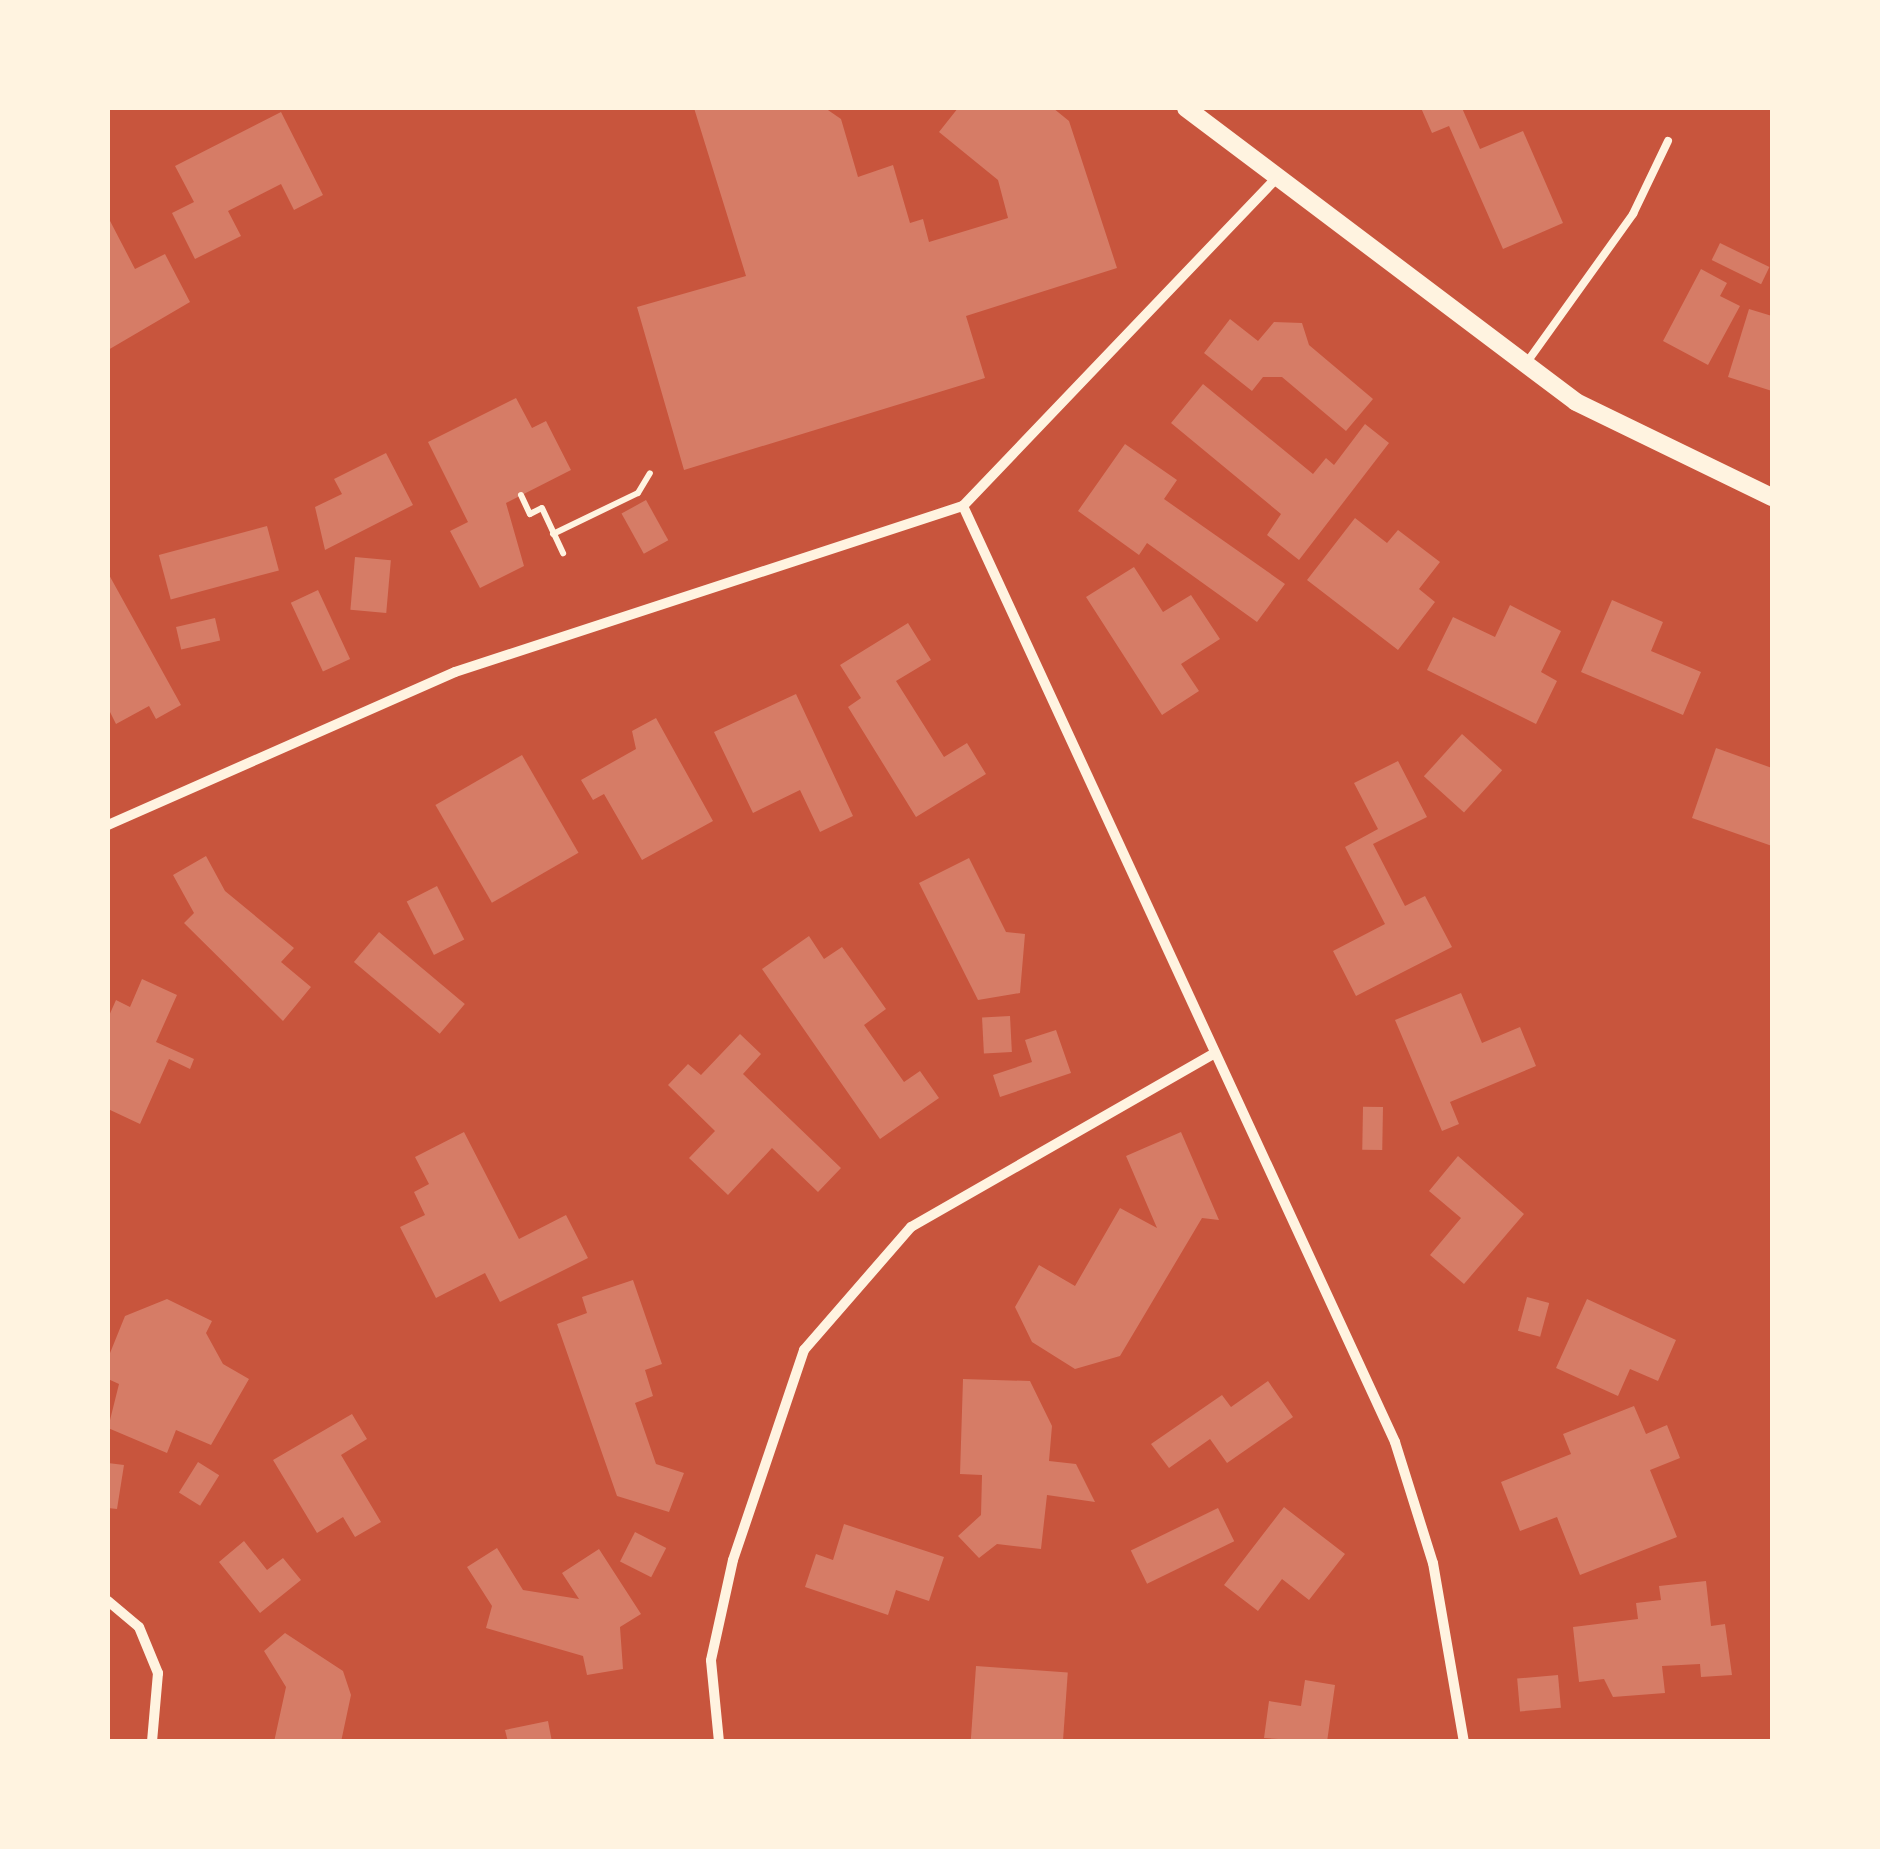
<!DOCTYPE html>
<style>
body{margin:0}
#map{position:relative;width:1880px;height:1849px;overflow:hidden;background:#c8553d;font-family:"Work Sans",sans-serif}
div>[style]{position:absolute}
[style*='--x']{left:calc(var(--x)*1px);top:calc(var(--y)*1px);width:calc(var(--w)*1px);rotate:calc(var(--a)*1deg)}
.building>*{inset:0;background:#d67c66;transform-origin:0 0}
.path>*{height:6px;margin:-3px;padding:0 3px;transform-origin:3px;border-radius:3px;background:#fff3e0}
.service>*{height:8px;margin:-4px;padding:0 4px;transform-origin:4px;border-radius:4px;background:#fff3e0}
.minor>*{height:10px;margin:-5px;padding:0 5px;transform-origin:5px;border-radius:5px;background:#fff3e0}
.tertiary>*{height:18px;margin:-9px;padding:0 9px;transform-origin:9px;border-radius:9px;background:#fff3e0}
span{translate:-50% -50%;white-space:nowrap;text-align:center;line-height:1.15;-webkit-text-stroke:8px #fff3e0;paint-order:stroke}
.frame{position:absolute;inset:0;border:110px solid #fff3e0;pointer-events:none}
</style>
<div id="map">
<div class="building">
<div style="clip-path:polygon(694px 108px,825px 108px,841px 119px,858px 177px,893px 165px,910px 223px,923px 219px,929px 242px,1008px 218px,998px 180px,939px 132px,958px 108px,1053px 108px,1069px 121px,1117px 268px,966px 316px,985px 378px,684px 470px,637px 307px,746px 276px)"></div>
<div style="clip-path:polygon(1421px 108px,1462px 108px,1480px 149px,1523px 131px,1563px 223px,1503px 249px,1449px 126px,1432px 133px)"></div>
<div style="clip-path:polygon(281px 112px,323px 195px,294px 210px,281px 184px,228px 211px,241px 236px,195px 259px,172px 213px,194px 202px,175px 166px)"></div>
<div style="clip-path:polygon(108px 217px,135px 269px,165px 254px,190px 302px,108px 350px)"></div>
<div style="left:1720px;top:243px;width:55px;height:19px;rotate:26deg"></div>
<div style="clip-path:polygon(1701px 269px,1727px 283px,1720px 296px,1740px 306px,1708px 365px,1663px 341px)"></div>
<div style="clip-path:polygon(1749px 309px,1772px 316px,1772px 391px,1728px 377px)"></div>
<div style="clip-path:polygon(1230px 319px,1258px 341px,1274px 322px,1302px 323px,1309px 345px,1373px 399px,1346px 431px,1282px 377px,1263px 377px,1252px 391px,1204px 353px)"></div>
<div style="clip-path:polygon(1203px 384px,1313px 474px,1326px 458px,1334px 465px,1365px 424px,1389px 443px,1299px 560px,1267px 535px,1281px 514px,1171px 423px)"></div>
<div style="clip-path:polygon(516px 398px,532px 428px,546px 421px,571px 470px,506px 503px,524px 566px,480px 588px,450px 531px,468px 522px,428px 442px)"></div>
<div style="clip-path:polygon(1125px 444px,1177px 480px,1164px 499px,1285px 584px,1257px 622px,1147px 543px,1139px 555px,1078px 511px)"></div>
<div style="clip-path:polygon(386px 453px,413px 505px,325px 550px,315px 507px,342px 494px,334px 479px)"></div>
<div style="left:646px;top:500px;width:46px;height:28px;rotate:61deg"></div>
<div style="clip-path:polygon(1355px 518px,1387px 543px,1398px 530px,1440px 562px,1419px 589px,1435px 602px,1398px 650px,1307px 580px)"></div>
<div style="left:267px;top:526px;width:46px;height:112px;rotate:75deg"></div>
<div style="left:355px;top:557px;width:36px;height:53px;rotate:5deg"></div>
<div style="clip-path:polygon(1134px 567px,1163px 612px,1191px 595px,1220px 639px,1181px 664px,1199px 691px,1162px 715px,1086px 597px)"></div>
<div style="clip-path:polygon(108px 573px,181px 705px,156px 719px,149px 706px,116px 724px,108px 708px)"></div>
<div style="left:318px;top:590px;width:76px;height:30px;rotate:65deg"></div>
<div style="clip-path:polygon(1612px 600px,1663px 622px,1651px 651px,1701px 672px,1683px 715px,1581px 672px)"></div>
<div style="clip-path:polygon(1510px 605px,1561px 631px,1541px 672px,1557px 681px,1536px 724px,1427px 670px,1453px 617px,1495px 637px)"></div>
<div style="left:215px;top:618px;width:23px;height:40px;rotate:77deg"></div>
<div style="clip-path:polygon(908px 623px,931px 660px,896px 681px,944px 757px,967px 743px,986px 774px,916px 817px,848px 707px,861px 698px,840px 665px)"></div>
<div style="clip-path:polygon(796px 694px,853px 816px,820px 832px,800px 790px,753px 813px,714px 732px)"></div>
<div style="clip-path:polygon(656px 718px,713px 821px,642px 860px,604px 794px,593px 800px,581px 780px,636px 749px,632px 731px)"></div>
<div style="left:1462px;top:734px;width:54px;height:57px;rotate:42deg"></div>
<div style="clip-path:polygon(1716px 748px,1772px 768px,1772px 846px,1692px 818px)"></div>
<div style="left:522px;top:755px;width:113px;height:100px;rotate:60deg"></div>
<div style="clip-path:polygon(1398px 761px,1427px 817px,1373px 844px,1405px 906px,1425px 896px,1452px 947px,1356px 996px,1333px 951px,1385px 924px,1345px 847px,1378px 829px,1354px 783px)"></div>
<div style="clip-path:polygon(206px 856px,225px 891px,294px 948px,281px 962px,311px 987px,283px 1021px,184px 923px,194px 913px,173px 875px)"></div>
<div style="clip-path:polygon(969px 858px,1006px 932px,1025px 934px,1020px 993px,978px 1000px,919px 883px)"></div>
<div style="left:437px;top:886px;width:60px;height:34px;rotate:63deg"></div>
<div style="left:379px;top:932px;width:112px;height:39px;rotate:40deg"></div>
<div style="clip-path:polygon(809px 936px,824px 959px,842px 947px,886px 1009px,864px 1025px,904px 1082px,920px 1071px,939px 1098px,880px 1139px,762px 969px)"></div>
<div style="clip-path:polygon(142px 979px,177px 995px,156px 1042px,194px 1059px,190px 1069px,169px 1059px,140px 1124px,108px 1109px,108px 1018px,116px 1000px,130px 1007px)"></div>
<div style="clip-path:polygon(1461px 993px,1482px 1043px,1520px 1027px,1536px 1066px,1450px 1102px,1459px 1124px,1442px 1131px,1395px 1020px)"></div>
<div style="left:1010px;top:1016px;width:36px;height:28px;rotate:87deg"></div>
<div style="clip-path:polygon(1056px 1030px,1071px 1073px,1000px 1097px,993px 1075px,1032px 1062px,1025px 1040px)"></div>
<div style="clip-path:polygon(740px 1034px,761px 1054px,743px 1074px,841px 1168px,818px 1192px,772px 1148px,728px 1195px,689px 1158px,715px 1131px,668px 1085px,688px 1064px,701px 1075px)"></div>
<div style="left:1383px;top:1107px;width:43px;height:20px;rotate:91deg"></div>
<div style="clip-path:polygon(464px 1132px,519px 1239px,566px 1215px,588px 1258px,500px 1302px,485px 1273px,436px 1298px,400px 1227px,425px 1215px,414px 1192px,429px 1184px,415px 1157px)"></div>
<div style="clip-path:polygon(1181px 1132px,1219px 1220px,1202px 1218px,1120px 1356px,1075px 1369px,1032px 1342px,1015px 1307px,1039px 1265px,1075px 1286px,1120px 1208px,1157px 1228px,1126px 1156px)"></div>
<div style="clip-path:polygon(1458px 1156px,1524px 1214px,1464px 1284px,1430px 1255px,1461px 1218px,1429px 1191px)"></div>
<div style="clip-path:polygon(633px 1280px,662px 1364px,645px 1370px,653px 1396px,635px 1403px,656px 1464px,684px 1473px,669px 1512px,617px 1496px,557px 1324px,587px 1313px,582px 1297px)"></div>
<div style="left:1527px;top:1297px;width:23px;height:35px;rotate:15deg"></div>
<div style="clip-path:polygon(167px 1299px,212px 1321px,206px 1333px,223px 1364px,249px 1379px,211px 1445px,176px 1430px,167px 1453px,108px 1428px,119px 1384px,108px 1379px,108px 1358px,125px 1316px)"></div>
<div style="clip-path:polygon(1587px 1299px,1676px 1340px,1658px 1381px,1630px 1369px,1618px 1396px,1556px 1368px)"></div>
<div style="clip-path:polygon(963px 1379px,1030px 1381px,1052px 1426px,1049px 1461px,1076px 1464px,1095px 1502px,1047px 1495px,1041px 1549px,997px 1544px,979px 1558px,958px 1536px,981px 1515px,982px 1475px,960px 1474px)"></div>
<div style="clip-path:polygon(1268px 1381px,1293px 1417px,1227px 1463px,1210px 1439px,1169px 1468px,1151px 1444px,1222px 1395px,1231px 1407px)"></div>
<div style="clip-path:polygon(1634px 1406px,1646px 1434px,1667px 1425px,1680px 1458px,1650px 1470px,1677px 1537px,1580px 1575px,1557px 1517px,1520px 1531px,1501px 1482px,1571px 1454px,1563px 1434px)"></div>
<div style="clip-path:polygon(352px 1414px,367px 1439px,341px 1455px,381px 1522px,355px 1537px,343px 1517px,317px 1533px,273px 1460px)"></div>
<div style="left:198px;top:1462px;width:25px;height:36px;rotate:32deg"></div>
<div style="clip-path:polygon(108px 1463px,124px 1465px,117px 1509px,108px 1508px)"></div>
<div style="clip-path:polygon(1284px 1507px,1345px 1554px,1309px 1600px,1282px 1579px,1258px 1611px,1224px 1585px)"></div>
<div style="left:1218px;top:1508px;width:37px;height:97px;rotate:64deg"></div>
<div style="clip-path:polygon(844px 1524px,944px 1557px,929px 1601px,896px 1590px,888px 1615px,805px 1587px,816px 1554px,833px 1560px)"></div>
<div style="left:635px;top:1532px;width:35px;height:33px;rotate:27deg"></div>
<div style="clip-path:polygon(244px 1541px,267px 1570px,283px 1558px,301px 1580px,260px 1613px,219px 1562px)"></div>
<div style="clip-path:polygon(497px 1548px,523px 1590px,579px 1599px,562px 1573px,599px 1549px,641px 1614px,620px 1627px,623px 1669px,587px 1675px,583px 1656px,486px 1628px,492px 1606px,467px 1567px)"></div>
<div style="clip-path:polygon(1706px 1581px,1711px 1626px,1725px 1624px,1732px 1675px,1701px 1677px,1700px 1664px,1662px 1666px,1665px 1693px,1613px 1697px,1604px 1679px,1579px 1682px,1573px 1627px,1638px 1619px,1636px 1603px,1661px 1600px,1659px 1586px)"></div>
<div style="clip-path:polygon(285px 1633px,343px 1671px,351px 1695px,341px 1742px,274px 1742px,286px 1687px,264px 1651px)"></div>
<div style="left:976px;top:1666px;width:92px;height:76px;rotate:4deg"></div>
<div style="left:1558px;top:1675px;width:33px;height:41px;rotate:85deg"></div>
<div style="clip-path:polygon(1305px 1680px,1335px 1685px,1327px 1742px,1264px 1738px,1269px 1701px,1301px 1706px)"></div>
<div style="clip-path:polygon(548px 1721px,552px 1742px,508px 1742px,505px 1730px)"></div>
</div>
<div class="path">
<div style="--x:521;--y:495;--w:21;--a:65"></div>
<div style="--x:530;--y:514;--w:13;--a:-27"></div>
<div style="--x:542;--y:508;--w:50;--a:65"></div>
<div style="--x:553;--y:534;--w:94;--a:-25.8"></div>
<div style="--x:638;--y:493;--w:23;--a:-59"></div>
</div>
<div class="service">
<div style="--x:1525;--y:365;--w:186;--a:-54.4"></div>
<div style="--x:1633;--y:214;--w:81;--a:-64.4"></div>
</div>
<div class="minor">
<div style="--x:963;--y:506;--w:1031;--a:65.22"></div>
<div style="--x:1395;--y:1442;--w:127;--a:72.6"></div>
<div style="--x:1433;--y:1563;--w:182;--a:80.2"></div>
<div style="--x:108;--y:825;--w:379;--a:-23.8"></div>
<div style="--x:455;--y:672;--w:534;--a:-18.1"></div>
<div style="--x:963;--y:506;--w:453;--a:-46.3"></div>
<div style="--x:108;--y:1601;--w:40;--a:40"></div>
<div style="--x:139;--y:1627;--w:50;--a:67.6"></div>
<div style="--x:158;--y:1673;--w:69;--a:95"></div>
<div style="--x:719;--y:1742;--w:82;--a:-95.6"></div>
<div style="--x:711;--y:1660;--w:102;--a:-77.6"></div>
<div style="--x:733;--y:1560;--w:222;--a:-71.3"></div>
<div style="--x:804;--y:1350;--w:163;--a:-49"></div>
<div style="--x:911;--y:1227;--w:346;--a:-29.8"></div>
</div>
<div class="tertiary">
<div style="--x:1186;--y:108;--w:488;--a:37"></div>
<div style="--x:1576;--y:402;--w:218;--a:25.9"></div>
</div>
<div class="frame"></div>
</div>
